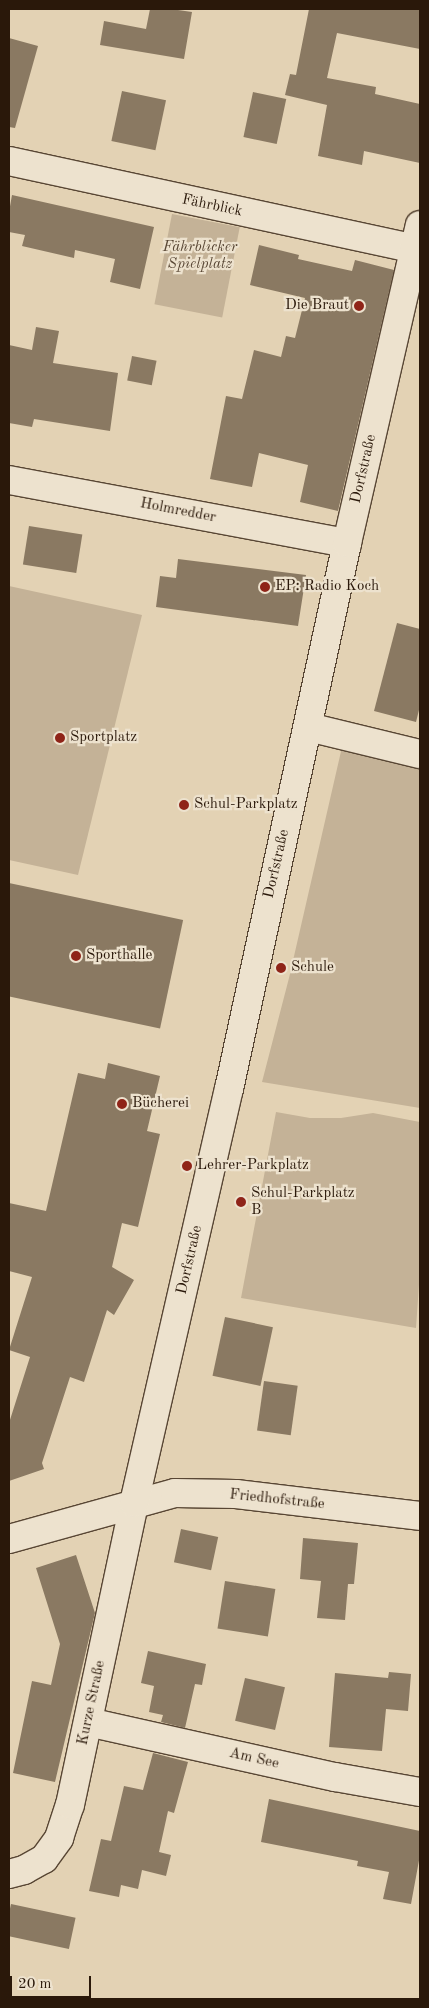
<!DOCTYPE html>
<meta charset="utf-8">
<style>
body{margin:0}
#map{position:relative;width:429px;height:2008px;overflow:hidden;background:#e3d2b4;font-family:"Old Standard TT",serif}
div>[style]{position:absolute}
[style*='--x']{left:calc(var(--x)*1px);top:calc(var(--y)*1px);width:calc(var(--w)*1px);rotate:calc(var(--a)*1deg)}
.green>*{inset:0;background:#c4b297;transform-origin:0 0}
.building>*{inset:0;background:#8a7962;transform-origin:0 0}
.roads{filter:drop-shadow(1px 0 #584634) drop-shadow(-1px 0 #584634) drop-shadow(0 1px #584634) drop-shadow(0 -1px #584634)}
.minor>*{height:28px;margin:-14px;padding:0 14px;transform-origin:14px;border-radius:14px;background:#ede2ce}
.dots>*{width:14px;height:14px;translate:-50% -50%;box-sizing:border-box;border:2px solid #ede2ce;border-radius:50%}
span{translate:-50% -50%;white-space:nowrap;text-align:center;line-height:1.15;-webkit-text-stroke:4.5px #ede2ce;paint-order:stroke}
.street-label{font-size:15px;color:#2a180a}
.park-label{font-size:15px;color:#584634;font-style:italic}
.poi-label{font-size:15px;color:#2a180a}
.right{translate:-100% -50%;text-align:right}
.left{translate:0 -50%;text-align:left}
.frame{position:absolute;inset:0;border:10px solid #2a180a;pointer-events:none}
.scale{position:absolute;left:10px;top:1976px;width:81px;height:22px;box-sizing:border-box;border:2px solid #2a180a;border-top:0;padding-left:6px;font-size:15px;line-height:18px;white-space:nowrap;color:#2a180a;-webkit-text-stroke:4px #ede2ce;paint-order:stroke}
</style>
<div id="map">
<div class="green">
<div style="left:172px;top:214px;width:69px;height:92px;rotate:11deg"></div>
<div style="clip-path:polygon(9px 586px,142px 615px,78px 875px,9px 860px)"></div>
<div style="clip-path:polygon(342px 747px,420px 767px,420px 1108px,262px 1082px,289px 978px)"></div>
<div style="clip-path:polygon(276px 1112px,310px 1118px,341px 1118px,373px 1113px,420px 1122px,420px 1270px,416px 1328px,241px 1298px)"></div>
</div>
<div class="building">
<div style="clip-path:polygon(150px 9px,171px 9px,192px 12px,184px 59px,100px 45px,104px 21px,146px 29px)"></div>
<div style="clip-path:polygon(309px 9px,420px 9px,420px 49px,337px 33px,327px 78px,376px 87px,375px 94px,420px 104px,420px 163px,364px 151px,362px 165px,318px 156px,327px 105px,285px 95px,290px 74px,296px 75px)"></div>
<div style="clip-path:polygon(9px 38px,38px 46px,15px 128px,9px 127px)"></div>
<div style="left:122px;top:91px;width:45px;height:51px;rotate:12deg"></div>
<div style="left:253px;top:92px;width:34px;height:46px;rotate:12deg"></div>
<div style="clip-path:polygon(12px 195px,154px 227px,140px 289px,110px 282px,115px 259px,75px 250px,74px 258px,22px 246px,25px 235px,9px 232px,9px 212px)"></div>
<div style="clip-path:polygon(259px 245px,299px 255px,298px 259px,352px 271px,355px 260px,394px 270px,338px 511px,300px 502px,308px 465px,259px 453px,252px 487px,210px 479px,226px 396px,242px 399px,254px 350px,281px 357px,286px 336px,295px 338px,305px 298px,250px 285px)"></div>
<div style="clip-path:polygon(36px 327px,59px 331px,53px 363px,118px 373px,110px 431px,34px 419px,32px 427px,9px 423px,9px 345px,32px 350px)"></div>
<div style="left:132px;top:356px;width:25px;height:25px;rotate:11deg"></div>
<div style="left:29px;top:526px;width:54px;height:39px;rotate:9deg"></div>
<div style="clip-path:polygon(178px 559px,306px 575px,298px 626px,156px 607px,160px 576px,176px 578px)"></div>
<div style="clip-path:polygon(397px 623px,420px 629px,420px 706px,416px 722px,374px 711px)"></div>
<div style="left:9px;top:883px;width:178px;height:111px;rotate:12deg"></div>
<div style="clip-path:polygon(108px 1063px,160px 1076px,147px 1131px,160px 1134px,138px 1227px,122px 1223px,112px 1267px,134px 1280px,114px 1315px,107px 1310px,84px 1382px,70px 1377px,42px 1463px,44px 1469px,9px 1481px,9px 1423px,30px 1357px,9px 1350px,32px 1277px,9px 1271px,9px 1203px,46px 1211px,78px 1073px,105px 1079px)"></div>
<div style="left:225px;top:1317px;width:49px;height:60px;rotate:12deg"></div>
<div style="left:264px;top:1381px;width:34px;height:50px;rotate:8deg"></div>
<div style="left:181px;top:1529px;width:38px;height:34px;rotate:12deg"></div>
<div style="clip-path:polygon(303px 1538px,358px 1543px,354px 1584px,348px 1584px,345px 1620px,317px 1618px,321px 1581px,300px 1579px)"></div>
<div style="clip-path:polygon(76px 1555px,95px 1613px,55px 1782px,13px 1773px,32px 1681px,51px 1685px,60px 1644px,36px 1568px)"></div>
<div style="left:225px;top:1581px;width:51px;height:48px;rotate:9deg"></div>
<div style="clip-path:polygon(148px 1651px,206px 1664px,202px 1685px,195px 1684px,185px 1728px,161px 1722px,163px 1715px,149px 1712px,154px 1686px,141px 1683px)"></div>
<div style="clip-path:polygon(389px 1672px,411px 1674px,408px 1711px,386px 1709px,382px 1751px,329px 1747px,335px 1673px,388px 1678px)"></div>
<div style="left:245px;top:1678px;width:41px;height:44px;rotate:13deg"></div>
<div style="clip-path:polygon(153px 1753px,188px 1762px,174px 1813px,168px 1811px,159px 1852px,171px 1855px,166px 1876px,142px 1870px,138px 1889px,121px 1885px,119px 1897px,89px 1891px,101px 1839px,111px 1841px,124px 1786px,143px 1790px)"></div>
<div style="clip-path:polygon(269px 1799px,420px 1831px,420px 1855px,411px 1904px,383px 1899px,389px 1872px,357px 1866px,358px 1861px,261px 1842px)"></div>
<div style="left:11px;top:1904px;width:66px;height:32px;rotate:12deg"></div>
</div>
<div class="roads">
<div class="minor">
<div style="--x:9;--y:161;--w:415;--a:12.2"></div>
<div style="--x:415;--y:249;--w:6;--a:39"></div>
<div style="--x:9;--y:480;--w:344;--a:10.6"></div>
<div style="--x:308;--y:727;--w:115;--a:13.6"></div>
<div style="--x:9;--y:1539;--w:172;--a:-15.5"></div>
<div style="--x:175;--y:1493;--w:61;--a:0.9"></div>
<div style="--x:236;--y:1494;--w:185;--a:6.8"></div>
<div style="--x:88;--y:1722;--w:253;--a:12.6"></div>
<div style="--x:335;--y:1777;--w:86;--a:10"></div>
<div style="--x:9;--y:1874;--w:16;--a:-15"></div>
<div style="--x:24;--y:1870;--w:23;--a:-29"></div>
<div style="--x:44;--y:1859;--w:26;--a:-54"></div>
<div style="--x:59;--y:1838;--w:35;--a:-72"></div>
<div style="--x:70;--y:1805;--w:309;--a:-78"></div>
<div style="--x:134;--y:1503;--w:425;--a:-77.1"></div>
<div style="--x:229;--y:1089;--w:559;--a:-77.8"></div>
<div style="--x:347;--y:543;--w:326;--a:-77.1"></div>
</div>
</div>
<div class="dots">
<div style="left:359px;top:306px;background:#8f2418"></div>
<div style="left:265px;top:587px;background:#8f2418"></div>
<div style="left:60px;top:738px;background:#8f2418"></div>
<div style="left:184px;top:805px;background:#8f2418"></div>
<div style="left:76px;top:956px;background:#8f2418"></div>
<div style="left:281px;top:968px;background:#8f2418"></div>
<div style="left:122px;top:1104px;background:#8f2418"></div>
<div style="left:187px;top:1166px;background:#8f2418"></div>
<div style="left:241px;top:1202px;background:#8f2418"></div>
</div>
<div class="street-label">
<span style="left:212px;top:206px;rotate:12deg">Fährblick</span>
<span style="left:364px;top:469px;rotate:-77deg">Dorfstraße</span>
<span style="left:178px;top:511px;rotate:11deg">Holmredder</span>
<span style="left:277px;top:864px;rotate:-77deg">Dorfstraße</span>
<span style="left:190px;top:1260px;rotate:-77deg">Dorfstraße</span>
<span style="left:277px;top:1500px;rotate:6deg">Friedhofstraße</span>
<span style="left:92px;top:1703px;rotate:-78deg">Kurze Straße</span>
<span style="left:254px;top:1759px;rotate:13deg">Am See</span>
</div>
<div class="park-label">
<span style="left:200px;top:256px">Fährblicker<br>Spielplatz</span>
</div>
<div class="poi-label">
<span class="right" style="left:349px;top:306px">Die Braut</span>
<span class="left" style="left:275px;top:587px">EP: Radio Koch</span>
<span class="left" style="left:70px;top:738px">Sportplatz</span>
<span class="left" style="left:194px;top:805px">Schul-Parkplatz</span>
<span class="left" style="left:86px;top:956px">Sporthalle</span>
<span class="left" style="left:291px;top:968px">Schule</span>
<span class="left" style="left:132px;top:1104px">Bücherei</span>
<span class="left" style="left:197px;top:1166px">Lehrer-Parkplatz</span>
<span class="left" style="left:251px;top:1202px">Schul-Parkplatz<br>B</span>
</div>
<div class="frame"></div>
<div class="scale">20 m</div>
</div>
